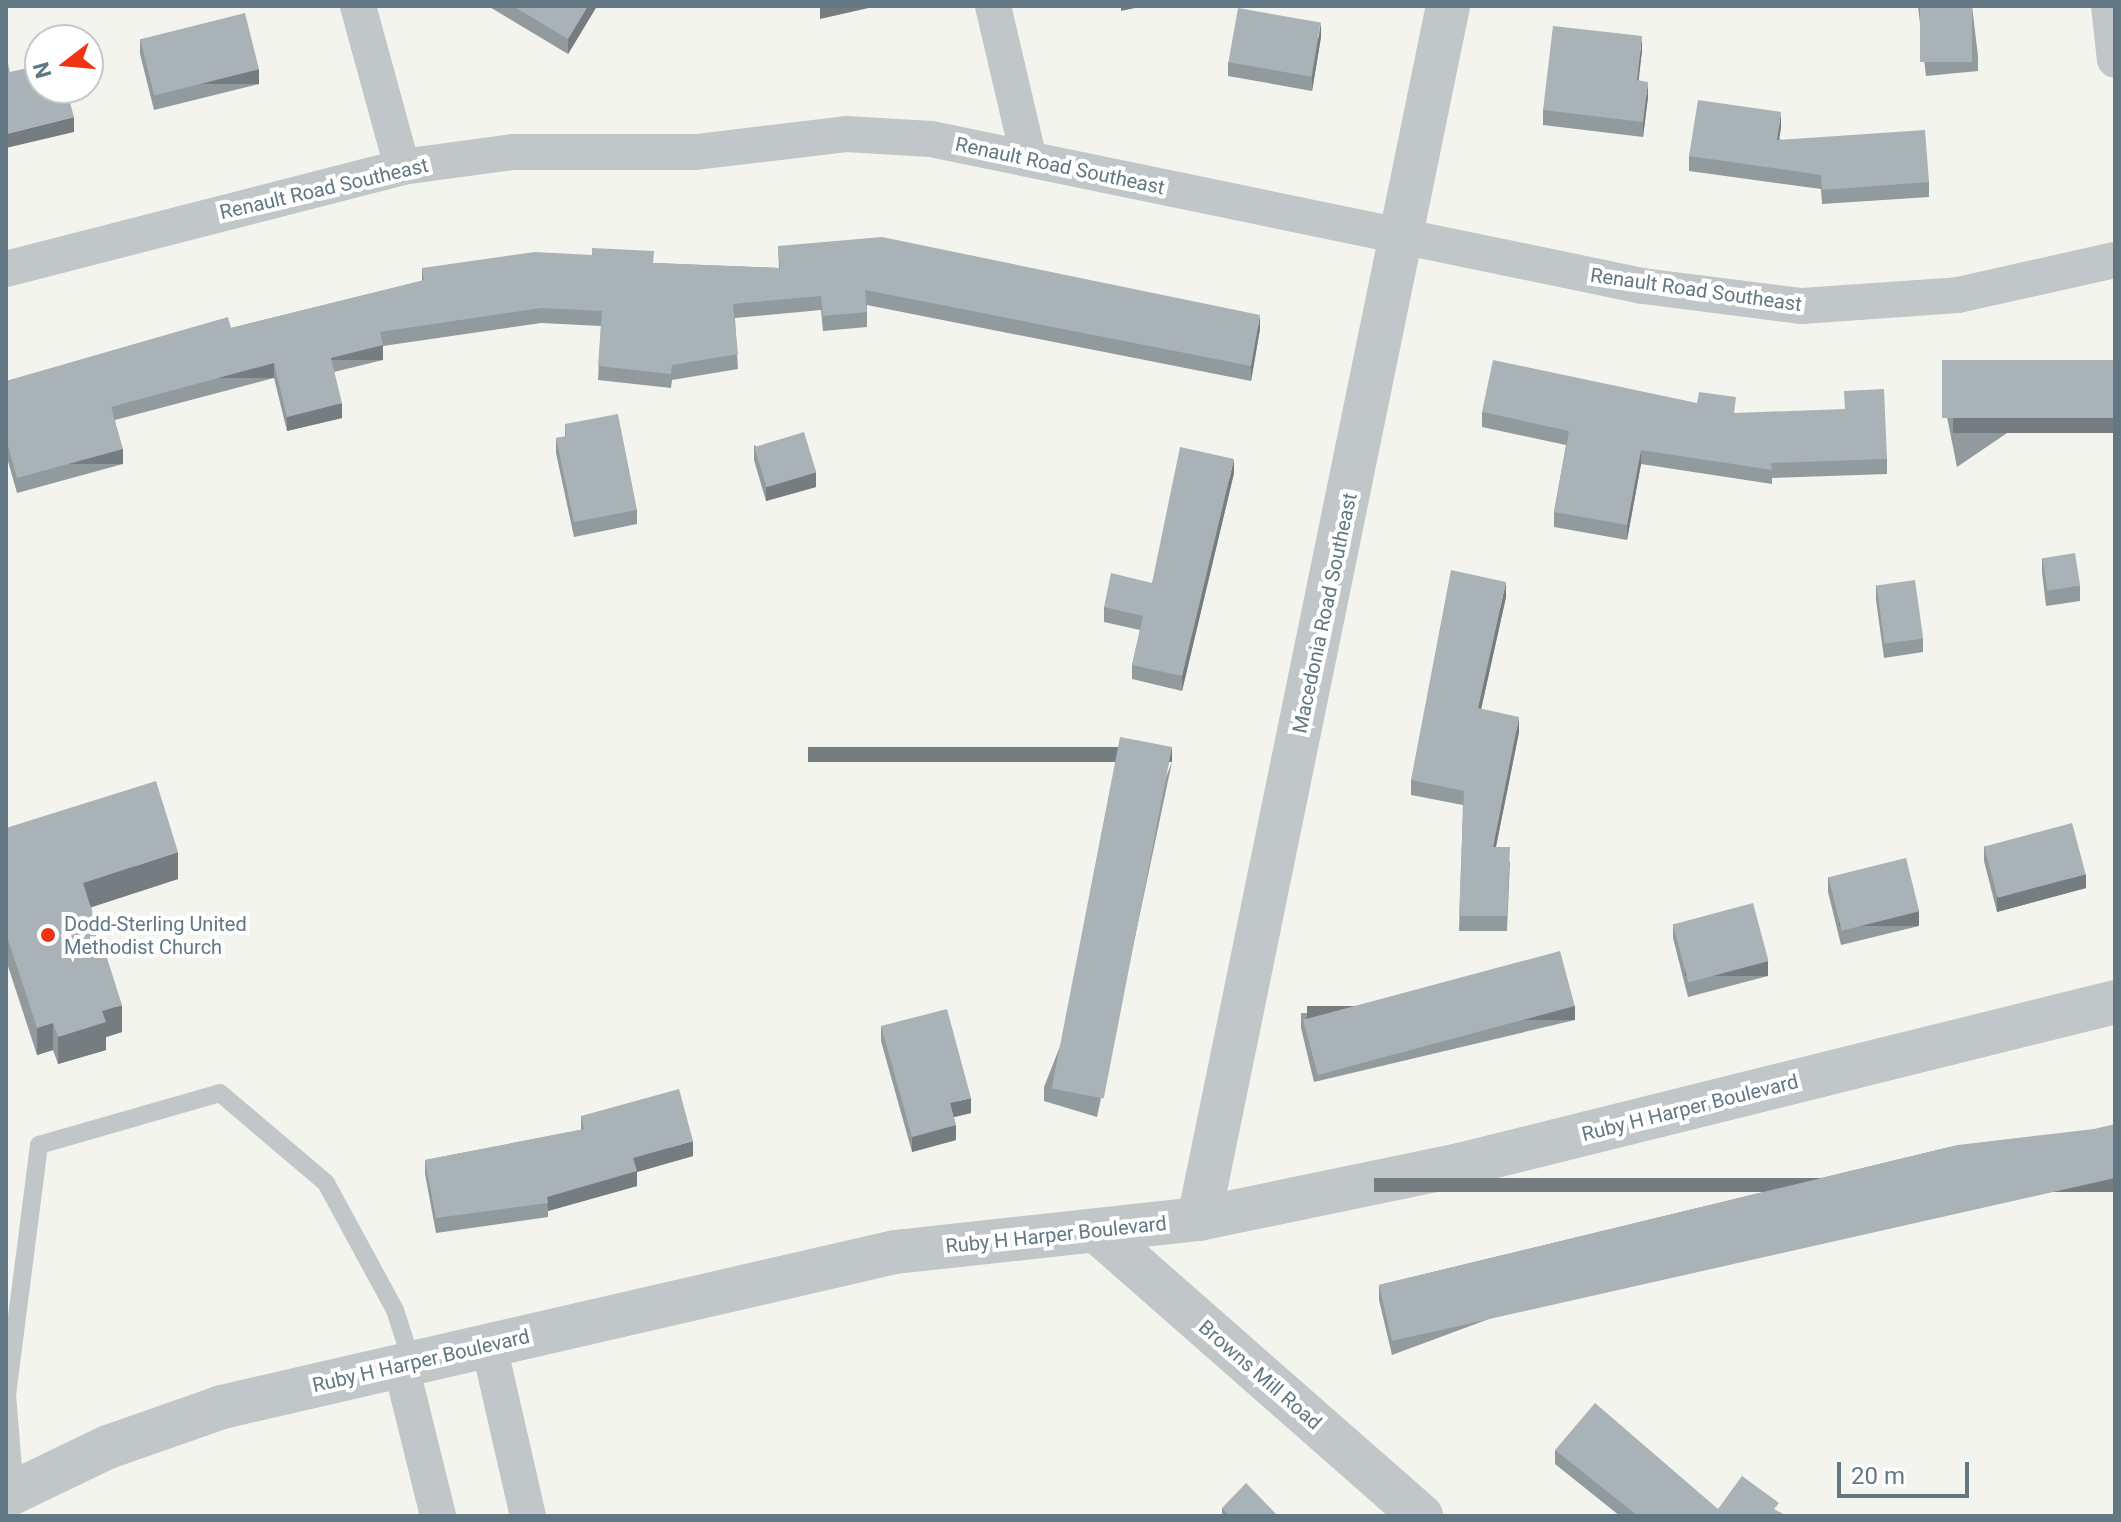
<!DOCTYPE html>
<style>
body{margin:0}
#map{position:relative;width:2121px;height:1522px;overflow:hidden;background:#f4f4ef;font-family:Roboto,sans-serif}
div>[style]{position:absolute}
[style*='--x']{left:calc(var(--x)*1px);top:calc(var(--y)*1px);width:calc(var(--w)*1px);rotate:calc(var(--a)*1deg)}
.service>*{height:18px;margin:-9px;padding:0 9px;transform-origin:9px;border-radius:9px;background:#c1c6c8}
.minor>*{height:36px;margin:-18px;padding:0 18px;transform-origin:18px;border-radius:18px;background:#c1c6c8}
.tertiary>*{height:44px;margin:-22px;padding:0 22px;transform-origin:22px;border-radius:22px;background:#c1c6c8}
.wall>*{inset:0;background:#919a9d}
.shaded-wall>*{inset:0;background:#767d80;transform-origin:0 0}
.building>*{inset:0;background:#a9b3b7;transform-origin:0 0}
.dots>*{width:22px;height:22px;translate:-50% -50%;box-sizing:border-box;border:4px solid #fff;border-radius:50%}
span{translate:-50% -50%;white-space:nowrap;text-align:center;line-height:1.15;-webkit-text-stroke:8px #fff;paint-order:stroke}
.street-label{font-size:20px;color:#617783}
.poi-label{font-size:20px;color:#617783}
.left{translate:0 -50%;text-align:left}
.frame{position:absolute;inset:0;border:8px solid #617783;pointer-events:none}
.north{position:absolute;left:24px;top:24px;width:80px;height:80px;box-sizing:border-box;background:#fff;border:2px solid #c0c9cd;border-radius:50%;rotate:254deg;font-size:22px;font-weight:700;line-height:32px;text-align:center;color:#617783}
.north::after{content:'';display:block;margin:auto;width:28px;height:36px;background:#f13213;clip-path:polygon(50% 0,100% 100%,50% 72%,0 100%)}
.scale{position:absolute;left:1837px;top:1462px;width:132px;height:36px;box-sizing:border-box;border:4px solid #617783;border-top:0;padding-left:10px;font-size:24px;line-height:28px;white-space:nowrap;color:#617783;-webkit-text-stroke:6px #fff;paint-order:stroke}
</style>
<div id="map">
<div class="service">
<div style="--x:15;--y:1492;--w:97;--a:-94.7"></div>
<div style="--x:7;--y:1395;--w:252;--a:-82.7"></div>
<div style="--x:39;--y:1145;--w:188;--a:-16"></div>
<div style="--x:220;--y:1093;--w:139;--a:40.3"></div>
<div style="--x:326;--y:1183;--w:145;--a:61.5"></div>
<div style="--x:395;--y:1310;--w:56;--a:72.2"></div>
</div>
<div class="minor">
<div style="--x:358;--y:6;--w:167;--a:74.7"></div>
<div style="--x:993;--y:6;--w:157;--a:76.8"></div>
<div style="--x:2109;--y:6;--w:54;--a:83.7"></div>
<div style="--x:6;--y:269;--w:409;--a:-14.4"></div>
<div style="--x:402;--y:167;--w:112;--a:-7.7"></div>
<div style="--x:513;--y:152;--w:183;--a:0"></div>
<div style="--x:696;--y:152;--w:151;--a:-6.8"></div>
<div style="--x:846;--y:134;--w:85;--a:3.4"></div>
<div style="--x:931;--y:139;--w:727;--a:11.67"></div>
<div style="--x:1643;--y:286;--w:160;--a:7.2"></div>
<div style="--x:1802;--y:306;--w:156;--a:-4"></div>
<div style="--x:1958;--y:295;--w:161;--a:-12.6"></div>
<div style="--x:489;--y:1346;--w:174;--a:77.1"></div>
<div style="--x:401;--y:1366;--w:154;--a:76.1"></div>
</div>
<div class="tertiary">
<div style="--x:1199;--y:1219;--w:1238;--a:-78.4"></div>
<div style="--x:1099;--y:1233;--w:429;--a:41.3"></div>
<div style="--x:6;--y:1496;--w:113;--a:-25.7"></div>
<div style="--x:108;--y:1447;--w:121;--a:-19.3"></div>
<div style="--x:222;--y:1407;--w:691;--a:-12.97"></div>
<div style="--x:895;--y:1252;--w:306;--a:-6.2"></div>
<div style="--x:1199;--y:1219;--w:266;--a:-11.7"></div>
<div style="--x:1459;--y:1165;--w:676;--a:-13.95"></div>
</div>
<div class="wall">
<div style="clip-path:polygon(488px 6px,597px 6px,568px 54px)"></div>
<div style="clip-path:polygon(1918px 6px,1972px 6px,1978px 56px,1978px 71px,1926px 76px)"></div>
<div style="clip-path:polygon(1321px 37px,1312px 91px,1228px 76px,1228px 62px)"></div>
<div style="clip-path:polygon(140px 39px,259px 84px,154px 110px,140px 54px)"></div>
<div style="clip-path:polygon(1642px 51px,1638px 80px,1648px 97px,1643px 137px,1543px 125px,1543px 110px)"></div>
<div style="clip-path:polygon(1781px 127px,1779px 139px,1929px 182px,1929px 197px,1822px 204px,1821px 189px,1689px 171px,1689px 156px)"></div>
<div style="clip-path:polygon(778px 246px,1260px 329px,1251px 381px,867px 305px,867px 327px,823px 331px,821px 310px,735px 318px,738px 369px,672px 380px,671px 388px,598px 380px,601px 326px,541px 323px,383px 346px,383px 360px,334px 372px,342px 418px,287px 431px,274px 378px,115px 420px,123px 464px,17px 493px,6px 454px,6px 381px,231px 328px,422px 281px,422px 268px,654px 263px,779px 268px)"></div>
<div style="clip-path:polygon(2115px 360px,1957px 467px,1946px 412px,1946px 397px)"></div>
<div style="clip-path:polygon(1482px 412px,1736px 413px,1887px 459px,1887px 474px,1772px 478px,1772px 484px,1641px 464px,1627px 540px,1554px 527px,1554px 512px,1566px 445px,1482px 427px)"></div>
<div style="clip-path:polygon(565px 424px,637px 510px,637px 524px,574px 537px,556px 453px,556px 438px,565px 437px)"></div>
<div style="clip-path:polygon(754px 445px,816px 487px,766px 501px,754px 460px)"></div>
<div style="clip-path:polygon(1234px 473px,1182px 691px,1132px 679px,1132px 665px,1140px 630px,1104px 622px,1104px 607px,1152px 583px)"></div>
<div style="clip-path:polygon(2042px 558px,2080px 586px,2080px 601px,2046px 606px,2042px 572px)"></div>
<div style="clip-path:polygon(1876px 585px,1923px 638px,1923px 652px,1884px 658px,1876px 600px)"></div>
<div style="clip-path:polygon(1506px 597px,1481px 709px,1519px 732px,1496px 847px,1510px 862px,1507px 931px,1459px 931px,1463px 805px,1411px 795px,1411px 780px)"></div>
<div style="clip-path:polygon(1172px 762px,1097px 1117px,1044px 1101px,1044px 1087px)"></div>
<div style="clip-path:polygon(6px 828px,178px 879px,91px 907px,122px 1032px,106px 1037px,106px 1050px,58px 1064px,53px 1050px,37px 1055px,6px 960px)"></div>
<div style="clip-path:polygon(1984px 846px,2086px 888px,1997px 912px,1984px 861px)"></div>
<div style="clip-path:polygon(1828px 877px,1919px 926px,1841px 945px,1828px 892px)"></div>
<div style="clip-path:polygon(1673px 924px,1768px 976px,1688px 997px,1673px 938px)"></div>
<div style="clip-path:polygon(1301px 1013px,1575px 1020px,1314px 1082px,1301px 1028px)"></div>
<div style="clip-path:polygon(881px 1026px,971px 1113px,954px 1117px,956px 1140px,912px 1152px,881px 1041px)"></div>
<div style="clip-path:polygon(581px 1116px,693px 1156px,637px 1172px,637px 1186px,548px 1211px,548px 1217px,436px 1233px,425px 1174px,425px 1160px,581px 1130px)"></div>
<div style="clip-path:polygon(1958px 1145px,1392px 1355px,1379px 1300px,1379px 1285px)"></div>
<div style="clip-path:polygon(1555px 1450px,1718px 1509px,1779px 1512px,1786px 1516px,1620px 1516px,1555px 1464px)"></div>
<div style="clip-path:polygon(1222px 1508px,1278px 1516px,1222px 1516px)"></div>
</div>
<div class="shaded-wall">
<div style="clip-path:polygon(588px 6px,597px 6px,568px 54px,568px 39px)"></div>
<div style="clip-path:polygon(820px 6px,873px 6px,873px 7px,820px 19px)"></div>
<div style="clip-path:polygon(1121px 6px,1144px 6px,1121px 11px)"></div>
<div style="clip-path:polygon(1321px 22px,1321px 37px,1312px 91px,1312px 77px)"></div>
<div style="clip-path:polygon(1642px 36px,1642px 51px,1637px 95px,1637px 80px)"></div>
<div style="left:259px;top:69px;width:15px;height:108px;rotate:90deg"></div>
<div style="clip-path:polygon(1648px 82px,1648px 97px,1643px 137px,1643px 122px)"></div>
<div style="clip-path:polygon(1781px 112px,1781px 127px,1777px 154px,1777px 140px)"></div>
<div style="clip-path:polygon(74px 117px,74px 132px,6px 148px,6px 134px)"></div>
<div style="clip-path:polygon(1260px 315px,1260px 329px,1251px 381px,1251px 366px)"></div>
<div style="left:383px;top:345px;width:15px;height:54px;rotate:90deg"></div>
<div style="left:274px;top:363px;width:15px;height:169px;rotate:90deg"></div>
<div style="clip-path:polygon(342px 403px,342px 418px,287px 431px,287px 417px)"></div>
<div style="left:2115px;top:418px;width:15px;height:162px;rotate:90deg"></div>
<div style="left:123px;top:449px;width:15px;height:110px;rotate:90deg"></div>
<div style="clip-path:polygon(1641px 450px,1641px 464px,1627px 540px,1627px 525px)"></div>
<div style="clip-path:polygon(1234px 459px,1234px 473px,1182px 691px,1182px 676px)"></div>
<div style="clip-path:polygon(816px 472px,816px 487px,766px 501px,766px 487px)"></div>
<div style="clip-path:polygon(1506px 582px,1506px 597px,1478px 723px,1478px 708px)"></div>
<div style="clip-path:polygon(1519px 717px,1519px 732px,1493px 861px,1493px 847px)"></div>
<div style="left:1172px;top:747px;width:15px;height:364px;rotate:90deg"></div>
<div style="clip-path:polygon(178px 852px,178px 879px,83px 910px,83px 883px)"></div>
<div style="clip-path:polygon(2086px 874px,2086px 888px,1997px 912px,1997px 897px)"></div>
<div style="left:1919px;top:911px;width:15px;height:80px;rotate:90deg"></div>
<div style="left:1768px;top:961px;width:15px;height:83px;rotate:90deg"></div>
<div style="clip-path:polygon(122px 1005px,122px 1032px,106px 1037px,106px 1050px,58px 1064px,58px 1037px,102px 1011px)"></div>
<div style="left:1575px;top:1006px;width:14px;height:268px;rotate:90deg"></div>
<div style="clip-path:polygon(53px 1023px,53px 1050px,37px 1055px,37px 1028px)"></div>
<div style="clip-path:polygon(971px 1098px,971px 1113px,950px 1118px,950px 1103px)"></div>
<div style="clip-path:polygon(956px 1125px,956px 1140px,912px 1152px,912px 1137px)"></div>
<div style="clip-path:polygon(693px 1141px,693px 1156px,637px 1172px,637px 1186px,548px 1211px,547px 1197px,633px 1158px)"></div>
<div style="left:2115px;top:1178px;width:14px;height:741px;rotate:90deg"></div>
</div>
<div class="building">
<div style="clip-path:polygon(513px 6px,588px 6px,568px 39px)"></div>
<div style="left:1920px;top:6px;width:52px;height:56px"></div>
<div style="left:1238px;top:8px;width:84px;height:55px;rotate:10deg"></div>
<div style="left:245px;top:13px;width:58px;height:108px;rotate:76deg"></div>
<div style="clip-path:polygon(1553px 26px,1642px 36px,1637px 80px,1648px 82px,1643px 122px,1543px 110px)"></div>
<div style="clip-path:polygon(6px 55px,10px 72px,40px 65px,40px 88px,66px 88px,74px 117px,6px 134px)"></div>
<div style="clip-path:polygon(1698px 100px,1781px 112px,1777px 140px,1925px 130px,1929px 182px,1822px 190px,1821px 175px,1689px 156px)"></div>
<div style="clip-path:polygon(882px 237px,1260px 315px,1251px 366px,865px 290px,867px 312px,823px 316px,821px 296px,733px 304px,738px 354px,672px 365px,671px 374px,598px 366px,602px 311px,541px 308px,380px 332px,383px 345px,331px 358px,342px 403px,287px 417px,274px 363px,111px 407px,123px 449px,17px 478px,6px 439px,6px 381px,228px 317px,231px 328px,424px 280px,422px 268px,535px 252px,592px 255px,592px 248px,654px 251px,653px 263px,780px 268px,778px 246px)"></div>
<div style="clip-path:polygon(1493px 360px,1697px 403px,1699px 392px,1736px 397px,1734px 413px,1845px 409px,1844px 391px,1884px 389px,1887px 459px,1771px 463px,1772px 470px,1641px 450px,1627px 525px,1554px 512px,1569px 431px,1482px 412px)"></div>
<div style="left:2115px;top:360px;width:58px;height:173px;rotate:90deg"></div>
<div style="clip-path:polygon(618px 414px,637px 510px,574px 522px,556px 438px,566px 436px,565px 424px)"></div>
<div style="left:804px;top:432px;width:42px;height:52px;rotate:73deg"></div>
<div style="clip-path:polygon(1180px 447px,1234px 459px,1182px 676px,1132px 665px,1143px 616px,1104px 607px,1111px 573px,1152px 583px)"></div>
<div style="left:2075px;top:553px;width:33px;height:33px;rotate:81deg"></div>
<div style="clip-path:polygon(1451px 570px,1506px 582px,1478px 708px,1519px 717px,1493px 847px,1510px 847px,1507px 916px,1459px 916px,1464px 791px,1411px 780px)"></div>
<div style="left:1915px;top:580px;width:59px;height:39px;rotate:82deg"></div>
<div style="left:1120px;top:737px;width:53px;height:358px;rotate:11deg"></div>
<div style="clip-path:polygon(156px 781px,178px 852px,83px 883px,122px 1005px,102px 1011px,106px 1022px,58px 1037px,53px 1023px,37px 1028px,6px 933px,6px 828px)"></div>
<div style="left:2072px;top:823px;width:53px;height:91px;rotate:75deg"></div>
<div style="left:1906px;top:858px;width:55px;height:80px;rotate:76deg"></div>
<div style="left:1753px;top:903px;width:60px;height:83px;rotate:75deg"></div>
<div style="left:1560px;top:951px;width:57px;height:266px;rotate:75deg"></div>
<div style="clip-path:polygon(947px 1009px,971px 1098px,950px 1103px,956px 1125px,912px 1137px,881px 1026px)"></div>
<div style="clip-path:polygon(679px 1089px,693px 1141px,633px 1158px,637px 1171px,547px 1197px,548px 1203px,436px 1218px,425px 1160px,584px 1129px,581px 1116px)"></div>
<div style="clip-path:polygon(2115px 1124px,2115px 1178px,1392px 1341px,1379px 1285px,1958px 1145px,2094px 1129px)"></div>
<div style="clip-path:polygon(1595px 1403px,1718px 1509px,1742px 1476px,1779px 1503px,1774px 1509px,1786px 1516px,1638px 1516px,1555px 1450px)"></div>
<div style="clip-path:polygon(1246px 1483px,1278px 1516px,1230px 1516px,1222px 1508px)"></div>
</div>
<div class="dots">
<div style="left:48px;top:935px;background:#f13213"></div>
</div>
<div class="street-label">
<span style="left:1060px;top:166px;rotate:12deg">Renault Road Southeast</span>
<span style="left:324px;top:189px;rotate:-13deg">Renault Road Southeast</span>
<span style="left:1696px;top:290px;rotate:8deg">Renault Road Southeast</span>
<span style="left:1325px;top:613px;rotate:-78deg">Macedonia Road Southeast</span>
<span style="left:1690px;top:1108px;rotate:-14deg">Ruby H Harper Boulevard</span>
<span style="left:1056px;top:1235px;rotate:-6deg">Ruby H Harper Boulevard</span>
<span style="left:421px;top:1361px;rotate:-13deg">Ruby H Harper Boulevard</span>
<span style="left:1260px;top:1375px;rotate:41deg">Browns Mill Road</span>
</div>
<div class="poi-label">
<span class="left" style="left:64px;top:936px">Dodd-Sterling United<br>Methodist Church</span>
</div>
<div class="frame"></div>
<div class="north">N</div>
<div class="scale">20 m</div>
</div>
